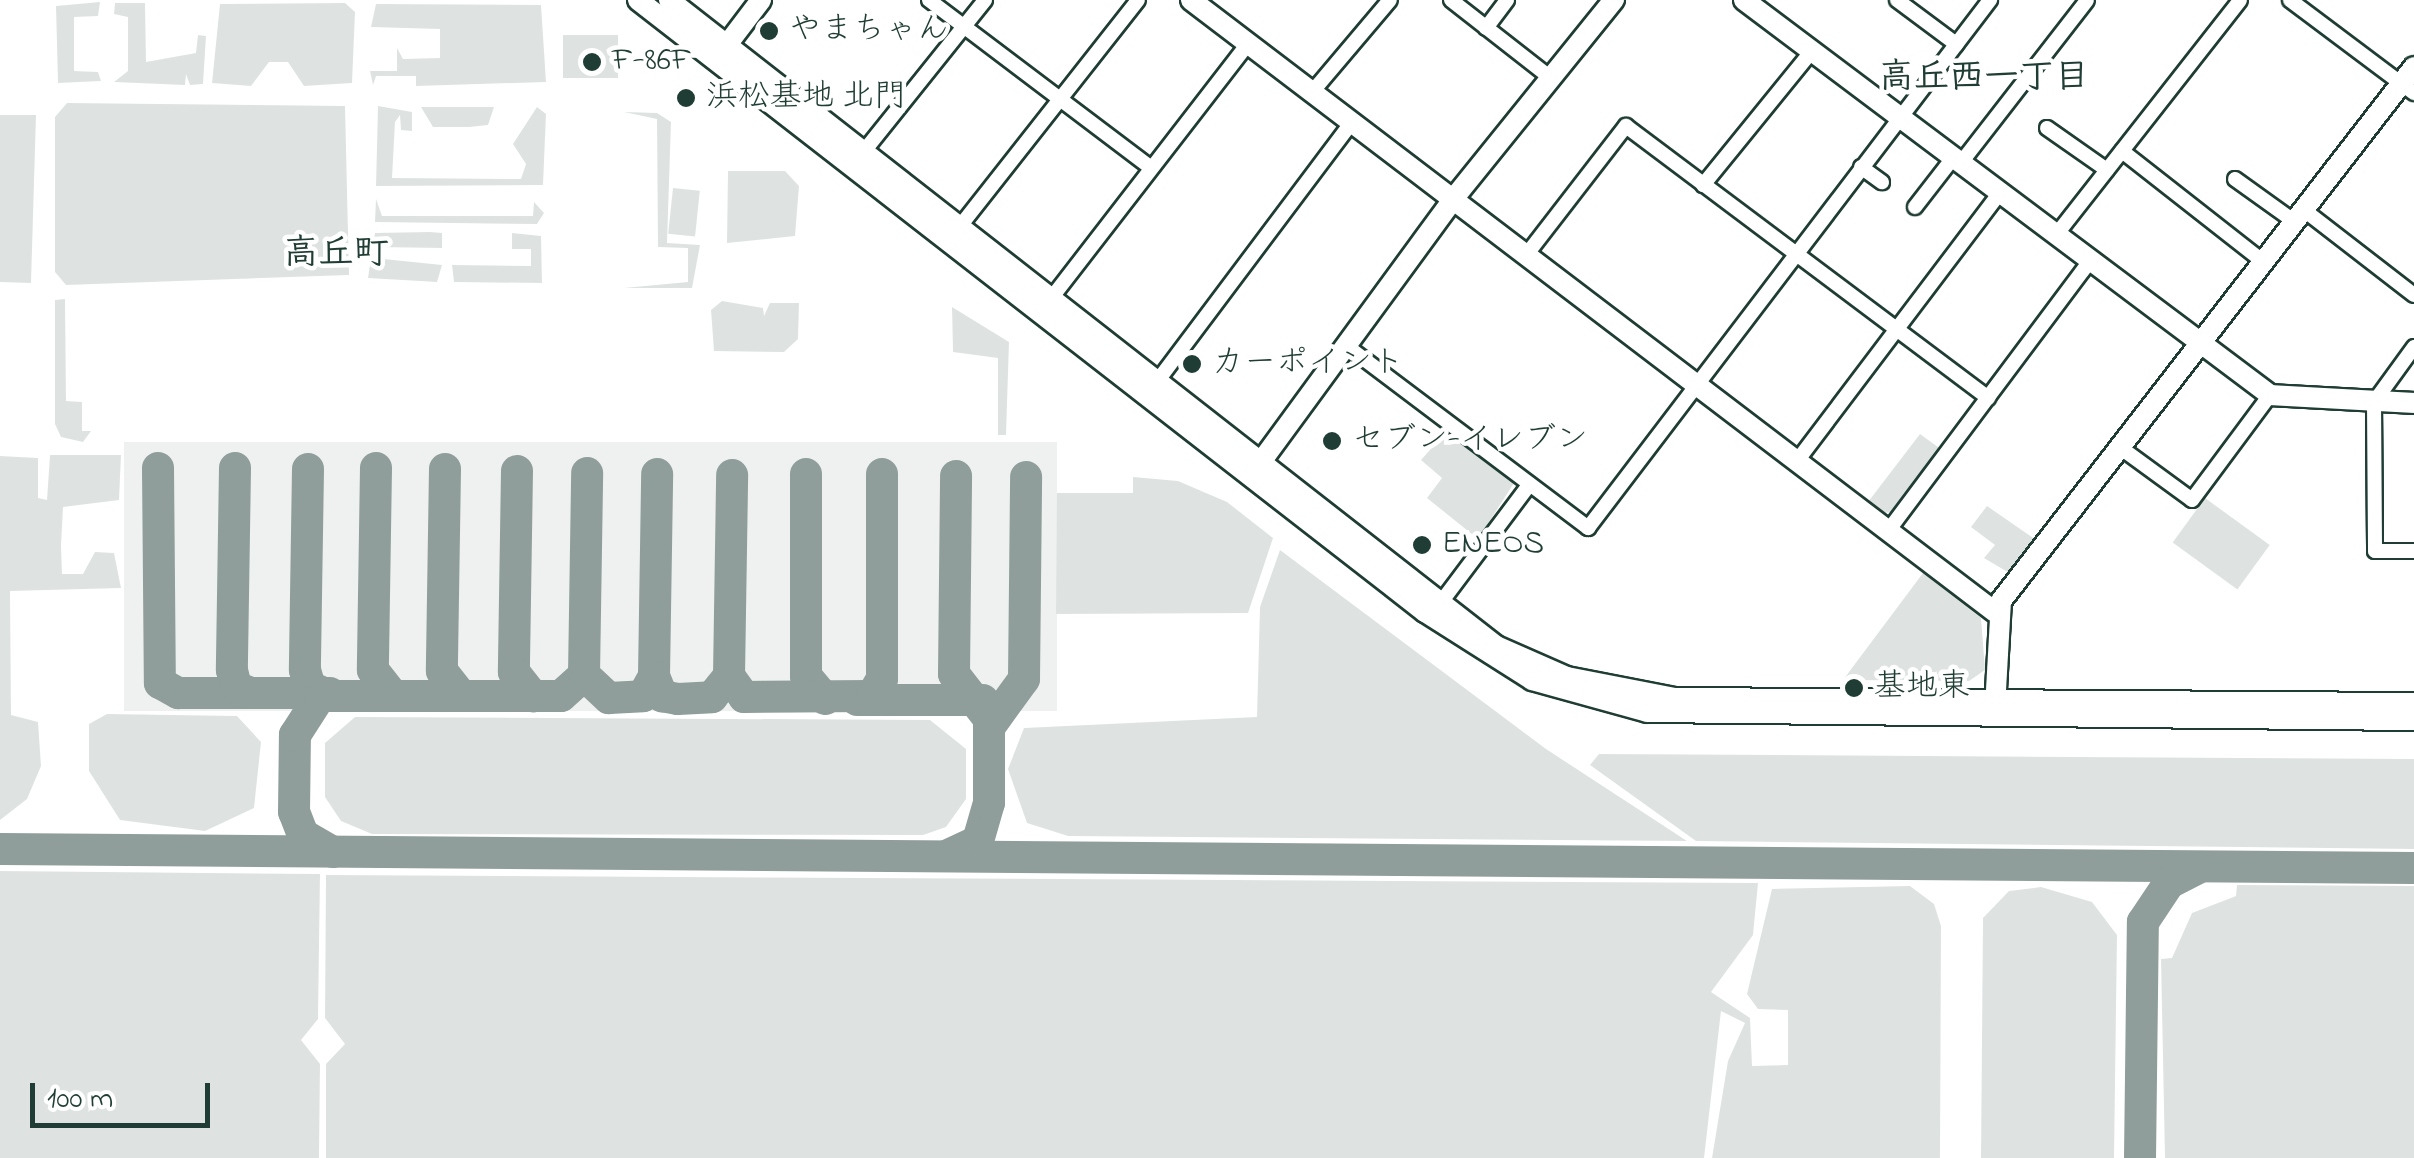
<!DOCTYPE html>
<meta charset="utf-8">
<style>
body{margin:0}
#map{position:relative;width:2414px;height:1158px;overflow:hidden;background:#fff;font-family:"Indie Flower","Klee One",sans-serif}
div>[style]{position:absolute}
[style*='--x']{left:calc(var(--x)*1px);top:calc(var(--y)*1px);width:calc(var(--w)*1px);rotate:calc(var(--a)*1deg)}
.built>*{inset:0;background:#eef1f0;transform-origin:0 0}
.green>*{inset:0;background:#dee3e2;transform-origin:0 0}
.taxiway>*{height:32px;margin:-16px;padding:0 16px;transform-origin:16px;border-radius:16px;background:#8f9e9a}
.roads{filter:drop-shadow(2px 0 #1f3d34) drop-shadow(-2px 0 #1f3d34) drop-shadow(0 2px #1f3d34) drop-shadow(0 -2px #1f3d34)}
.street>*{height:14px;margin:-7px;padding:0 7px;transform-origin:7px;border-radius:7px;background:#fff}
.secondary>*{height:20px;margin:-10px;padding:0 10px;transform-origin:10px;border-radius:10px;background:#fff}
.dots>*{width:28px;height:28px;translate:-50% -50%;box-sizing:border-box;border:5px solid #fff;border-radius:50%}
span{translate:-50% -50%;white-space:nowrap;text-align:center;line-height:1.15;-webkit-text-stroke:9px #fff;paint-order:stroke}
.poi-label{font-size:32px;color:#1f3d34}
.left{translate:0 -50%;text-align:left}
.neighbourhood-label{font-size:35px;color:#1f3d34;font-weight:700}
.scale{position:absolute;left:30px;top:1083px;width:180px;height:45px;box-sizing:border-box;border:5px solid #1f3d34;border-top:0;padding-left:12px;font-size:30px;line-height:35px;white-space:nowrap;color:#1f3d34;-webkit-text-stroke:8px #fff;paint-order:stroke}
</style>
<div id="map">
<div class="built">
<div style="left:124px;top:442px;width:933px;height:269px"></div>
</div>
<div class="green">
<div style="clip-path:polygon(100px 2px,98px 16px,74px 17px,74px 71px,98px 72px,101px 81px,58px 83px,56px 6px)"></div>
<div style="clip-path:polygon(115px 3px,145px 3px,146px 62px,196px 53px,198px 35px,206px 36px,203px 84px,190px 85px,186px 74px,185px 85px,114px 82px,128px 71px,128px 17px,114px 14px)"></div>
<div style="clip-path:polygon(345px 3px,355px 12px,352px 83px,304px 86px,288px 62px,269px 62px,251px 86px,212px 83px,220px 4px)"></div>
<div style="clip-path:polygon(376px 4px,541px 5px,546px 82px,416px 86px,416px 76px,376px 76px,373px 85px,370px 71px,397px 71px,397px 48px,403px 59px,440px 58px,440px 29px,371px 27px)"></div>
<div style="left:563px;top:35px;width:55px;height:43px"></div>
<div style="clip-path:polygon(67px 103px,345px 106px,349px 275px,66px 285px,55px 272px,55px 117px)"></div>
<div style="clip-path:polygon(378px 106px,412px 112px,412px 131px,401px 130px,400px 115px,395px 122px,392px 178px,521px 179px,526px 164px,513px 144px,537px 107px,546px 114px,543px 185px,376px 186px)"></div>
<div style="clip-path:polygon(421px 107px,494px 107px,488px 125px,469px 127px,433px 127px)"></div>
<div style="clip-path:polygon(624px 112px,657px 113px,671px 122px,667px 243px,700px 245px,692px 288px,624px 288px,688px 282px,688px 248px,658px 247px,657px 119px)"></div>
<div style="clip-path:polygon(0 115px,36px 115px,31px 283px,0 282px)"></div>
<div style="clip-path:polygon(728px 171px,785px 171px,799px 186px,795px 236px,727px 243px)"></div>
<div style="left:673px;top:188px;width:27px;height:46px;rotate:6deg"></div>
<div style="clip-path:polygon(376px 199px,382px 216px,533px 216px,534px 202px,544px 213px,537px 224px,375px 222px)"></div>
<div style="clip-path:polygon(430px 232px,442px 233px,442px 248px,375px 247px,374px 258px,442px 265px,437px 282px,368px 278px,375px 233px)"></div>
<div style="clip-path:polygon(512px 233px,541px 236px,542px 283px,454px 282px,452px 265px,531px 266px,531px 249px,512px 249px)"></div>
<div style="clip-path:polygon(65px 299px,66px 401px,82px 402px,82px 431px,91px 431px,83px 442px,61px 437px,55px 424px,55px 300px)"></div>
<div style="clip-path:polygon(722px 301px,763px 308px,764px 316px,770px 303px,799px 303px,798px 339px,784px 352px,714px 351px,711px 310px)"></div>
<div style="clip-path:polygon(952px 307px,1009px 342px,1006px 435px,998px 435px,998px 358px,953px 352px)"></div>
<div style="clip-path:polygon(1445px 433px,1514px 483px,1478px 539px,1427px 498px,1442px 478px,1421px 460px)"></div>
<div style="clip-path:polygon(1920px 434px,1942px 450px,1894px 512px,1883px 513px,1868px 502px)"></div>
<div style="clip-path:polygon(50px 455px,121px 455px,119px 500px,63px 507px,61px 546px,62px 574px,83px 574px,95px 552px,114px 553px,121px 588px,10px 591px,11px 715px,38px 722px,41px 766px,27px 799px,0 820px,0 456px,38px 458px,38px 498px,47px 500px)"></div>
<div style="clip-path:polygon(1133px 477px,1178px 481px,1227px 502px,1273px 538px,1248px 613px,1056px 614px,1057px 493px,1133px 493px)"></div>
<div style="left:2205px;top:498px;width:80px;height:55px;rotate:36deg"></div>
<div style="clip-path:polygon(1987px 506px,2036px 540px,2011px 574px,1984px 558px,1995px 545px,1971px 527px)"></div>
<div style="clip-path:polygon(1280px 550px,1546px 749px,1687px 841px,1068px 836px,1027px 823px,1008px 769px,1024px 728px,1257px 717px,1260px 607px)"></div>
<div style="clip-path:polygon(1923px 573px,1981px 618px,1985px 670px,1969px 681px,1843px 680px)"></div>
<div style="clip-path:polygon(107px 714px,237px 716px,261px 742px,254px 808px,205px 831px,120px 820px,89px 771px,89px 724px)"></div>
<div style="clip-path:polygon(355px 717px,930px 720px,966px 749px,966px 799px,946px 827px,923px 835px,372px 834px,341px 821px,325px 797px,325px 743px)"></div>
<div style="clip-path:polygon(1599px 754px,2414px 759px,2414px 849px,1696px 841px,1590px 765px)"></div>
<div style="clip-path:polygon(0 871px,320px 874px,318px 1019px,301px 1040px,320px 1064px,319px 1158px,0 1158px)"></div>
<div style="clip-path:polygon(326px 875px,1758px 883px,1753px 935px,1711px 992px,1750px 1018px,1752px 1066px,1788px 1065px,1788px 1010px,1758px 1009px,1747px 994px,1772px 889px,1910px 886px,1934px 904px,1941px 926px,1940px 1158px,1712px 1158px,1728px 1061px,1745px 1023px,1721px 1011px,1704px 1158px,326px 1158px,326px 1064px,345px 1044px,325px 1018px)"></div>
<div style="clip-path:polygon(2237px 885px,2414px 886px,2414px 1158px,2165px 1158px,2161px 959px,2172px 958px,2192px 913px,2236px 896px)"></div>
<div style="clip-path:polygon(2041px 887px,2092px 902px,2117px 935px,2114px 1158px,1981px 1158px,1983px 918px,2009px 891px)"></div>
</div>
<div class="taxiway">
<div style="--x:158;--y:468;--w:215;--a:89.5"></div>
<div style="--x:160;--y:683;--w:21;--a:29"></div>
<div style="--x:178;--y:693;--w:152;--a:0"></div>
<div style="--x:235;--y:468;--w:202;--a:90.9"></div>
<div style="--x:232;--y:670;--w:17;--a:77"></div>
<div style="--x:236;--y:687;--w:16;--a:22"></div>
<div style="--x:376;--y:468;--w:202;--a:90.9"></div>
<div style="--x:373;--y:670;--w:31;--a:52"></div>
<div style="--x:308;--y:469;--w:201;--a:90.9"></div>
<div style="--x:305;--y:670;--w:18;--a:74"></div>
<div style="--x:310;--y:687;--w:15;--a:23"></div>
<div style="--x:445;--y:469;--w:202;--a:90.9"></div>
<div style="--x:442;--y:671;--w:31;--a:52"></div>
<div style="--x:517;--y:471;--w:201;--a:90.9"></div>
<div style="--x:514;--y:672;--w:31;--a:52"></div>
<div style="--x:806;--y:474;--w:202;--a:90"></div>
<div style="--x:806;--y:676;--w:30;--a:50"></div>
<div style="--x:584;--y:675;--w:202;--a:-89.1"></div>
<div style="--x:654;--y:676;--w:202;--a:-89.1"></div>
<div style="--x:729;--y:676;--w:201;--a:-89.1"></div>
<div style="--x:857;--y:700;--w:126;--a:0"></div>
<div style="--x:990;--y:726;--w:58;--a:-54.1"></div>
<div style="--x:1024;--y:679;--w:202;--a:-89.4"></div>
<div style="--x:0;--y:849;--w:2414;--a:0.45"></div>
<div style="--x:333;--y:852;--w:34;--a:-150"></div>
<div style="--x:303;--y:835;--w:25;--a:-111"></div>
<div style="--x:294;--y:812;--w:77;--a:-89.3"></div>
<div style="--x:295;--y:735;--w:46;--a:-57.3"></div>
<div style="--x:320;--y:696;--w:241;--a:0"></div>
<div style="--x:561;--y:696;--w:31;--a:-42"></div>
<div style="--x:584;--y:675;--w:34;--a:43"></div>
<div style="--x:609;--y:698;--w:34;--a:-3"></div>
<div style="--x:643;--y:696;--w:23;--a:-61"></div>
<div style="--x:654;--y:676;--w:22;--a:68"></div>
<div style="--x:662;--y:696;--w:16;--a:11"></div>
<div style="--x:678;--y:699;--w:34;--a:-3"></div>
<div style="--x:712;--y:697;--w:27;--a:-51"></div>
<div style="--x:729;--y:676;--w:26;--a:54"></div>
<div style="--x:744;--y:697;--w:128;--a:-0.4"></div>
<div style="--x:872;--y:696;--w:20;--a:-60"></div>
<div style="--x:882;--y:679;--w:205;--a:-90"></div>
<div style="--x:946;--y:856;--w:35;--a:-25"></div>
<div style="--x:978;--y:841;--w:40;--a:-74"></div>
<div style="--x:989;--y:803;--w:84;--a:-90"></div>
<div style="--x:989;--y:719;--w:57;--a:-127.9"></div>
<div style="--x:954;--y:674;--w:198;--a:-89.4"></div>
<div style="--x:2140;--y:1158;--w:236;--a:-89.3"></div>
<div style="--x:2143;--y:922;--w:47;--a:-56.3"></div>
<div style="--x:2169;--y:883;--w:34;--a:-27"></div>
</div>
<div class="roads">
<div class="street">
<div style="--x:929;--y:0;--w:278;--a:37.1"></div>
<div style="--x:1451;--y:0;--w:127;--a:38"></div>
<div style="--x:1897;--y:0;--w:74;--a:36.7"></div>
<div style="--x:2290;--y:0;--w:155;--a:36.9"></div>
<div style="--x:1486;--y:28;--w:35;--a:-53"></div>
<div style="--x:1313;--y:91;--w:119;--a:-49.8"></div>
<div style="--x:2047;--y:128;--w:73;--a:35"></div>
<div style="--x:865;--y:150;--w:192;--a:-51.3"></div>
<div style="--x:2122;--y:151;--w:182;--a:38.1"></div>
<div style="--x:1960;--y:164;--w:207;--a:-52.2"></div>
<div style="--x:1861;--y:167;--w:26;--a:36"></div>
<div style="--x:2235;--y:179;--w:74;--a:35.6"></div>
<div style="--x:1703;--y:185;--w:173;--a:-50.9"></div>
<div style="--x:1915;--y:207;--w:62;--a:-52.2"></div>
<div style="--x:2304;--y:210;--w:139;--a:37.7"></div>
<div style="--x:961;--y:225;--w:286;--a:-51.8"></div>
<div style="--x:2056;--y:235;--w:298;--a:-51.9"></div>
<div style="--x:1527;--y:254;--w:162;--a:-52.3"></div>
<div style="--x:1626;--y:126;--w:453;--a:36.9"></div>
<div style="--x:1053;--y:296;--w:319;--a:-52.3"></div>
<div style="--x:1348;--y:347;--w:301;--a:37"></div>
<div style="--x:1588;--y:528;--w:664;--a:-52.72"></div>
<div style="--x:2414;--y:347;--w:68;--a:126"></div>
<div style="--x:2374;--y:402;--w:149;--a:89.6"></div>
<div style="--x:2375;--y:551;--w:39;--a:0"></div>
<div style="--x:1159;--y:379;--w:323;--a:-53.1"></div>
<div style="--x:2121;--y:448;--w:88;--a:36.2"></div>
<div style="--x:2192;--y:500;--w:131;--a:-53.4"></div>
<div style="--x:1797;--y:461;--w:336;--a:-52.9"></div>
<div style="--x:1888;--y:531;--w:336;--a:-53.2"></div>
<div style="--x:1442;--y:601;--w:146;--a:-53.1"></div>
</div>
<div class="secondary">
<div style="--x:638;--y:0;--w:997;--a:37.87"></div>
<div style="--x:1425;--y:612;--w:127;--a:32.4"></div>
<div style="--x:1532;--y:680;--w:119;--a:15.5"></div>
<div style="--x:1647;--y:712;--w:767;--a:0.6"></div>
<div style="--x:669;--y:0;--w:1049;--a:37.99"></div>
<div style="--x:1496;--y:646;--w:77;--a:23.6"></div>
<div style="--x:1567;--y:677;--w:110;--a:11"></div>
<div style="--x:1675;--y:698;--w:739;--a:0.39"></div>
<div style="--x:1191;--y:0;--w:1010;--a:37.28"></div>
<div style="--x:1744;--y:0;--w:658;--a:36.9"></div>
<div style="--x:2270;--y:395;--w:144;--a:3.2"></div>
<div style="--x:720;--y:54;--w:68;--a:-52.8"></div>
<div style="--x:1255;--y:470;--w:337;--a:-53.8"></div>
<div style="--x:1454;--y:198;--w:255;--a:-51.1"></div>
<div style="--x:1995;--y:708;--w:107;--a:-86.8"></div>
<div style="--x:2001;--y:601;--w:675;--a:-52.28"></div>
</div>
</div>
<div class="dots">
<div style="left:769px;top:31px;background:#1f3d34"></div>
<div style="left:592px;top:62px;background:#1f3d34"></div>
<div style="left:686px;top:98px;background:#1f3d34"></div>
<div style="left:1192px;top:364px;background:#1f3d34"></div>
<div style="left:1332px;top:441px;background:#1f3d34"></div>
<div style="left:1422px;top:545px;background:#1f3d34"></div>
<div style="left:1854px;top:688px;background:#1f3d34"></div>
</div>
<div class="poi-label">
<span class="left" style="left:789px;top:31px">やまちゃん</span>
<span class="left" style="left:612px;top:62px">F-86F</span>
<span class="left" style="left:706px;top:98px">浜松基地 北門</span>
<span class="left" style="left:1212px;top:364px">カーポイント</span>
<span class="left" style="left:1352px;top:441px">セブン-イレブン</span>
<span class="left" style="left:1442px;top:545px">ENEOS</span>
<span class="left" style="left:1874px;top:688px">基地東</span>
</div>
<div class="neighbourhood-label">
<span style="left:1984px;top:79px">高丘西一丁目</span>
<span style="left:336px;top:255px">高丘町</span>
</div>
<div class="scale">100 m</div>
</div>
